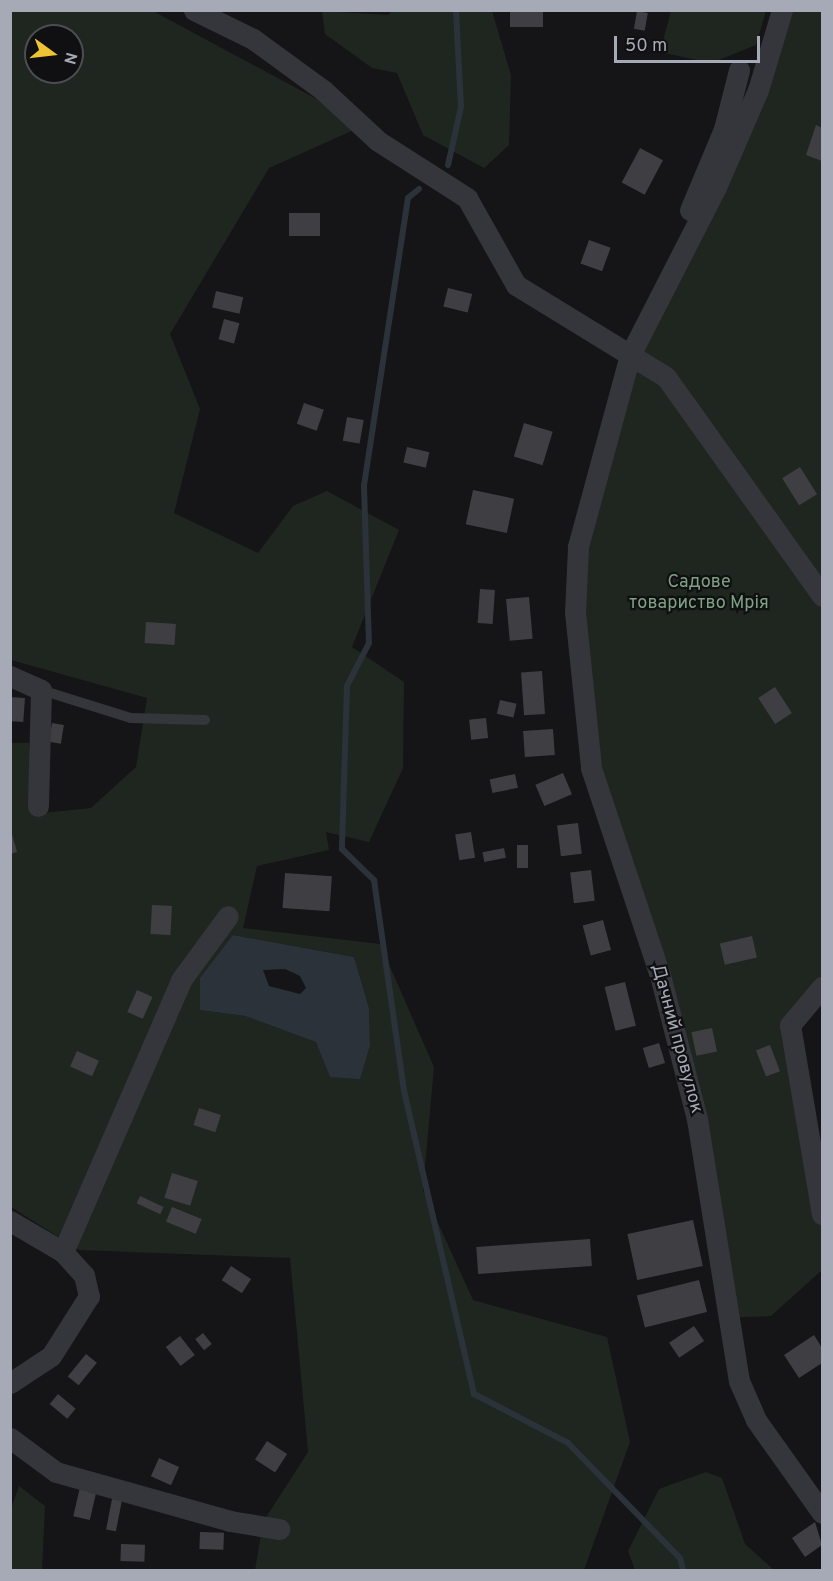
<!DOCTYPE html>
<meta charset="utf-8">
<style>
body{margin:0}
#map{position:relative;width:833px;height:1581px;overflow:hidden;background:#151416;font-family:Overpass,sans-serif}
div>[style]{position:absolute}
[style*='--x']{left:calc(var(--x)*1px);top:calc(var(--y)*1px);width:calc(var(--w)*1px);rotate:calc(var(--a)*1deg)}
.green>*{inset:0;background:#1f2620}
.water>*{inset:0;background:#2b323a}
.stream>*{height:6px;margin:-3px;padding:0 3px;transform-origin:3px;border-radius:3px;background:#2b323a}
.building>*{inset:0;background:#3f3f43;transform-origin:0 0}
.service>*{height:10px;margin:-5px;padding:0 5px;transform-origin:5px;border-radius:5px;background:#35363b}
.minor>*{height:21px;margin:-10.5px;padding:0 10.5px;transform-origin:10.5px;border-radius:10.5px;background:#35363b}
span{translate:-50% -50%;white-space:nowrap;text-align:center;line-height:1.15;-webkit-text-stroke:4.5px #100f11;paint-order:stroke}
.park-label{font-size:18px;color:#7da183}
.street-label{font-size:18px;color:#a6aab6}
.frame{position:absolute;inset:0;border:12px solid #a6aab6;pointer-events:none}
.north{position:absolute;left:24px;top:24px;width:60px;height:60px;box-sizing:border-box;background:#100f11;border:2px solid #4c4d53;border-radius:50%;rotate:105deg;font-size:16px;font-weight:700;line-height:24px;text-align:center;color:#a6aab6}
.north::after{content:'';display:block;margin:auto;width:21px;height:27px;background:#f0c332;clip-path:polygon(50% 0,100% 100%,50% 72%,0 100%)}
.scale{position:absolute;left:614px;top:36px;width:146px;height:27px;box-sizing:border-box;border:3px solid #a6aab6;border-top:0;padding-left:8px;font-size:18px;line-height:21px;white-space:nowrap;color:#a6aab6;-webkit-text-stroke:4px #100f11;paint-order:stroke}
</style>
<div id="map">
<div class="green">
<div style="clip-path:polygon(391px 10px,492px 11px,511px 75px,509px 145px,484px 168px,423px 135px,397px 73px,372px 68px,325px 34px,322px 11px,389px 15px)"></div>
<div style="clip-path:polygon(evenodd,11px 11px,153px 11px,365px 125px,269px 168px,170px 334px,200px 409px,174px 513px,258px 553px,293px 506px,327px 491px,399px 530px,352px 647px,404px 682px,403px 768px,369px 842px,326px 832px,329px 850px,257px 866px,243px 928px,380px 944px,434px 1067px,423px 1190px,473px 1300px,607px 1337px,630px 1442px,584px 1570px,255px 1570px,263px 1522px,308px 1452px,290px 1258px,79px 1250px,11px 1207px,11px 743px,29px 743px,34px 814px,91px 808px,136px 767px,147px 698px,11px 660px,11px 11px,36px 36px,72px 36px,72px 72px,36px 72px,36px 36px,11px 11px,233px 935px,354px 957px,369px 1008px,370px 1045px,330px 1077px,317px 1042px,245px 1016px,200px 1010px,233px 935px)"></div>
<div style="clip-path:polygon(671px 11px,671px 10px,766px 11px,756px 45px,711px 63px,660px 52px)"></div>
<div style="clip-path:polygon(782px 11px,822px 11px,822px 987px,791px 1025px,822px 1213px,822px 1270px,771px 1316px,725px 1318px,702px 1162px,591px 768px,578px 547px,630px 355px,716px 187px)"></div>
<div style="clip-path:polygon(706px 1472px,722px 1478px,745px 1544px,774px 1570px,635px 1570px,628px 1551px,659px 1489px)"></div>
<div style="clip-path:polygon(19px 1486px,45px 1506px,42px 1570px,11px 1570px,11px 1509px)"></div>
</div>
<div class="water">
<div style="clip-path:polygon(evenodd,233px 935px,354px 957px,369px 1008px,370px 1045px,360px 1079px,330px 1077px,316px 1042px,245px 1016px,200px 1010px,200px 978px,233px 935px,285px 969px,300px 976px,306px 988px,300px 994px,269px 986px,263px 970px,285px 969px)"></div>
</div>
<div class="stream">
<div style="--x:448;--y:165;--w:59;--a:-77.4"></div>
<div style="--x:461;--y:107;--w:97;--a:-93"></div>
<div style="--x:419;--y:189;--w:14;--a:141"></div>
<div style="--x:408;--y:198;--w:291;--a:98.7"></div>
<div style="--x:364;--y:486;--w:157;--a:88.2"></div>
<div style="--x:369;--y:643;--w:48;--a:117.1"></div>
<div style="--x:347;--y:686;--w:163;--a:91.8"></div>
<div style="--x:342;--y:849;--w:45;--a:44.1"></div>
<div style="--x:374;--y:880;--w:213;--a:81.9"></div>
<div style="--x:404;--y:1091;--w:311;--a:77"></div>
<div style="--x:474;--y:1394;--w:106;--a:27.5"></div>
<div style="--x:568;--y:1443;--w:161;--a:45.8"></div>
<div style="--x:680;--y:1558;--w:12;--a:76"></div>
</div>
<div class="building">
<div style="left:510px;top:10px;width:33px;height:17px"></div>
<div style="left:637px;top:11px;width:11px;height:18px;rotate:10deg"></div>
<div style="clip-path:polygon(816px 125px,822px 128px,822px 161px,806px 155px)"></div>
<div style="left:640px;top:148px;width:26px;height:39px;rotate:28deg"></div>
<div style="left:320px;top:213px;width:23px;height:31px;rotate:90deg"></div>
<div style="left:589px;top:240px;width:23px;height:25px;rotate:20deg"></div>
<div style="left:448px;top:288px;width:25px;height:19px;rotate:14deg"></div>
<div style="left:216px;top:291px;width:28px;height:17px;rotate:13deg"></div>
<div style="left:224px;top:319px;width:16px;height:21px;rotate:15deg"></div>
<div style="left:304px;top:403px;width:21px;height:22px;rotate:19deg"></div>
<div style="left:347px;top:417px;width:17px;height:24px;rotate:10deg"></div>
<div style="left:524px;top:423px;width:30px;height:35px;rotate:17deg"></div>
<div style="left:407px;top:447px;width:23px;height:16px;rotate:13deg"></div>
<div style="left:800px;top:467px;width:32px;height:21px;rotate:58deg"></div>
<div style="left:473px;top:490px;width:42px;height:35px;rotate:12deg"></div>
<div style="left:480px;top:589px;width:15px;height:34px;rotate:4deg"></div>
<div style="left:529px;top:597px;width:42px;height:23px;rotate:85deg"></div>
<div style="left:146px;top:622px;width:30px;height:21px;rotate:4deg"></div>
<div style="left:542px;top:671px;width:43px;height:21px;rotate:86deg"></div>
<div style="left:775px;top:687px;width:31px;height:20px;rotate:57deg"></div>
<div style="left:10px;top:697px;width:15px;height:24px;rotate:4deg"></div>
<div style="left:500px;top:700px;width:17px;height:14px;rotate:13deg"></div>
<div style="left:486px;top:718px;width:20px;height:17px;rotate:84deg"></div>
<div style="left:52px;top:723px;width:12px;height:19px;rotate:9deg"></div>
<div style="left:553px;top:729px;width:26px;height:30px;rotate:86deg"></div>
<div style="left:563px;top:773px;width:23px;height:30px;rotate:67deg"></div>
<div style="left:515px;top:774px;width:14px;height:26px;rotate:78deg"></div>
<div style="left:578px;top:823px;width:31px;height:21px;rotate:83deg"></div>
<div style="clip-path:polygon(10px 827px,17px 852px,10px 854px)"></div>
<div style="left:471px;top:832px;width:26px;height:16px;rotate:81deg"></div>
<div style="left:517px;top:845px;width:11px;height:23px"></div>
<div style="left:504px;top:848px;width:10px;height:22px;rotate:79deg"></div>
<div style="left:591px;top:870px;width:31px;height:21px;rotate:83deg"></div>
<div style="left:285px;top:873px;width:47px;height:35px;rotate:4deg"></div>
<div style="left:152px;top:905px;width:20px;height:29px;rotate:3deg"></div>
<div style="left:603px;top:920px;width:31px;height:21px;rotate:75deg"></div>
<div style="left:752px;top:936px;width:22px;height:33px;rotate:77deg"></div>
<div style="left:625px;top:982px;width:45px;height:21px;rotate:76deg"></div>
<div style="left:137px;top:990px;width:17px;height:24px;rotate:24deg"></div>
<div style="left:712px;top:1028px;width:24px;height:21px;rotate:78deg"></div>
<div style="left:659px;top:1043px;width:21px;height:17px;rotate:73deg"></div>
<div style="left:770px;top:1045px;width:28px;height:15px;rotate:69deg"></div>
<div style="left:77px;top:1051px;width:24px;height:17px;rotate:24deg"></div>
<div style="left:199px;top:1108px;width:23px;height:18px;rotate:18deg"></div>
<div style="left:172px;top:1173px;width:27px;height:26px;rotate:17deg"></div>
<div style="left:140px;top:1196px;width:26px;height:8px;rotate:25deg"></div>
<div style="left:172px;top:1207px;width:32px;height:16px;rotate:22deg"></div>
<div style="left:693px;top:1220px;width:47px;height:67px;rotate:78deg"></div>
<div style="left:590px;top:1239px;width:27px;height:114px;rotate:86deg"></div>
<div style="left:231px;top:1266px;width:24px;height:17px;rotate:33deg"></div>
<div style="left:699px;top:1280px;width:33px;height:64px;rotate:76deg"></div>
<div style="left:694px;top:1326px;width:18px;height:30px;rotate:56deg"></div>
<div style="left:203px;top:1333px;width:14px;height:10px;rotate:51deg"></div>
<div style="clip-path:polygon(814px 1335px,822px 1348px,822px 1363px,799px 1378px,784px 1355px)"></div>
<div style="left:180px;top:1336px;width:24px;height:18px;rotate:52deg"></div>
<div style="left:86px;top:1354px;width:14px;height:29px;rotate:39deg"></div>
<div style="left:58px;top:1394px;width:23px;height:13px;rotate:40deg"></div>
<div style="left:267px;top:1441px;width:24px;height:22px;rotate:33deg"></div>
<div style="left:159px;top:1458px;width:22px;height:20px;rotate:24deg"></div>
<div style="left:80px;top:1487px;width:17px;height:30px;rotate:13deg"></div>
<div style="left:112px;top:1499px;width:10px;height:31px;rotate:11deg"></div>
<div style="clip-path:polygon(815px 1522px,822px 1545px,805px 1557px,792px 1538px)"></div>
<div style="left:200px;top:1532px;width:24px;height:17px;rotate:2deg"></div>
<div style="left:121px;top:1544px;width:24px;height:17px;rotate:2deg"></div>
</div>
<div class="service">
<div style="--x:41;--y:690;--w:94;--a:17.3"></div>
<div style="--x:131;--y:718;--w:74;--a:1.5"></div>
</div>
<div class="minor">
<div style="--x:194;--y:10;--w:66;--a:26.2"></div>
<div style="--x:253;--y:39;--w:87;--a:36.1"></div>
<div style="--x:323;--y:90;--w:75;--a:42.8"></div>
<div style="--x:378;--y:141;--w:106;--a:32.6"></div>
<div style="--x:467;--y:198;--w:100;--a:60.6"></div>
<div style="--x:516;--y:285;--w:176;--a:31.5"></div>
<div style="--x:666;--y:377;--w:269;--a:54.5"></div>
<div style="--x:782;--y:10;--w:84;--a:106.7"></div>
<div style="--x:758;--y:90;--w:106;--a:113.4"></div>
<div style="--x:716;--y:187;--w:189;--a:117.1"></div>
<div style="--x:630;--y:355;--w:199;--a:105.2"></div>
<div style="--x:578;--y:547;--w:65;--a:92.6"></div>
<div style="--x:575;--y:612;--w:157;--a:84.1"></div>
<div style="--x:591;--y:768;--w:218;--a:71.6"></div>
<div style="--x:660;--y:975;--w:149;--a:75.6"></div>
<div style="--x:697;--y:1119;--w:265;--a:80.9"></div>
<div style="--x:739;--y:1381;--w:43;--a:66.4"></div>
<div style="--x:756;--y:1420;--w:114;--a:54.6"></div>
<div style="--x:690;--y:210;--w:88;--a:-67.2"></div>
<div style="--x:724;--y:129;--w:61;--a:-75.7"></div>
<div style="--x:10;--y:676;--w:34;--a:24"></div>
<div style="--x:41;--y:690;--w:116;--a:91.5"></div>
<div style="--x:822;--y:987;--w:50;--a:130.1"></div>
<div style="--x:790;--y:1025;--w:192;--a:80.4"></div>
<div style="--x:10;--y:1221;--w:61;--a:30.3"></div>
<div style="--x:63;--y:1252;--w:31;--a:48"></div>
<div style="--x:84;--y:1275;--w:22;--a:77"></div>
<div style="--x:89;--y:1296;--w:71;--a:122.3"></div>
<div style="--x:51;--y:1356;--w:49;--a:146.6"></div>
<div style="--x:63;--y:1252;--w:296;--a:-66.5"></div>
<div style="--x:181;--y:980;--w:79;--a:-53.7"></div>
<div style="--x:10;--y:1438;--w:57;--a:36.5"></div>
<div style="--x:56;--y:1472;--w:181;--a:15.7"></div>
<div style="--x:230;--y:1521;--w:50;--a:9.3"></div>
</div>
<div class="park-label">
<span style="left:699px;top:594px">Садове<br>товариство Мрія</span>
</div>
<div class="street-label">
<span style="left:676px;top:1039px;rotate:75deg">Дачний провулок</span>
</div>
<div class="frame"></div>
<div class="north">N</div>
<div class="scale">50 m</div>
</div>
